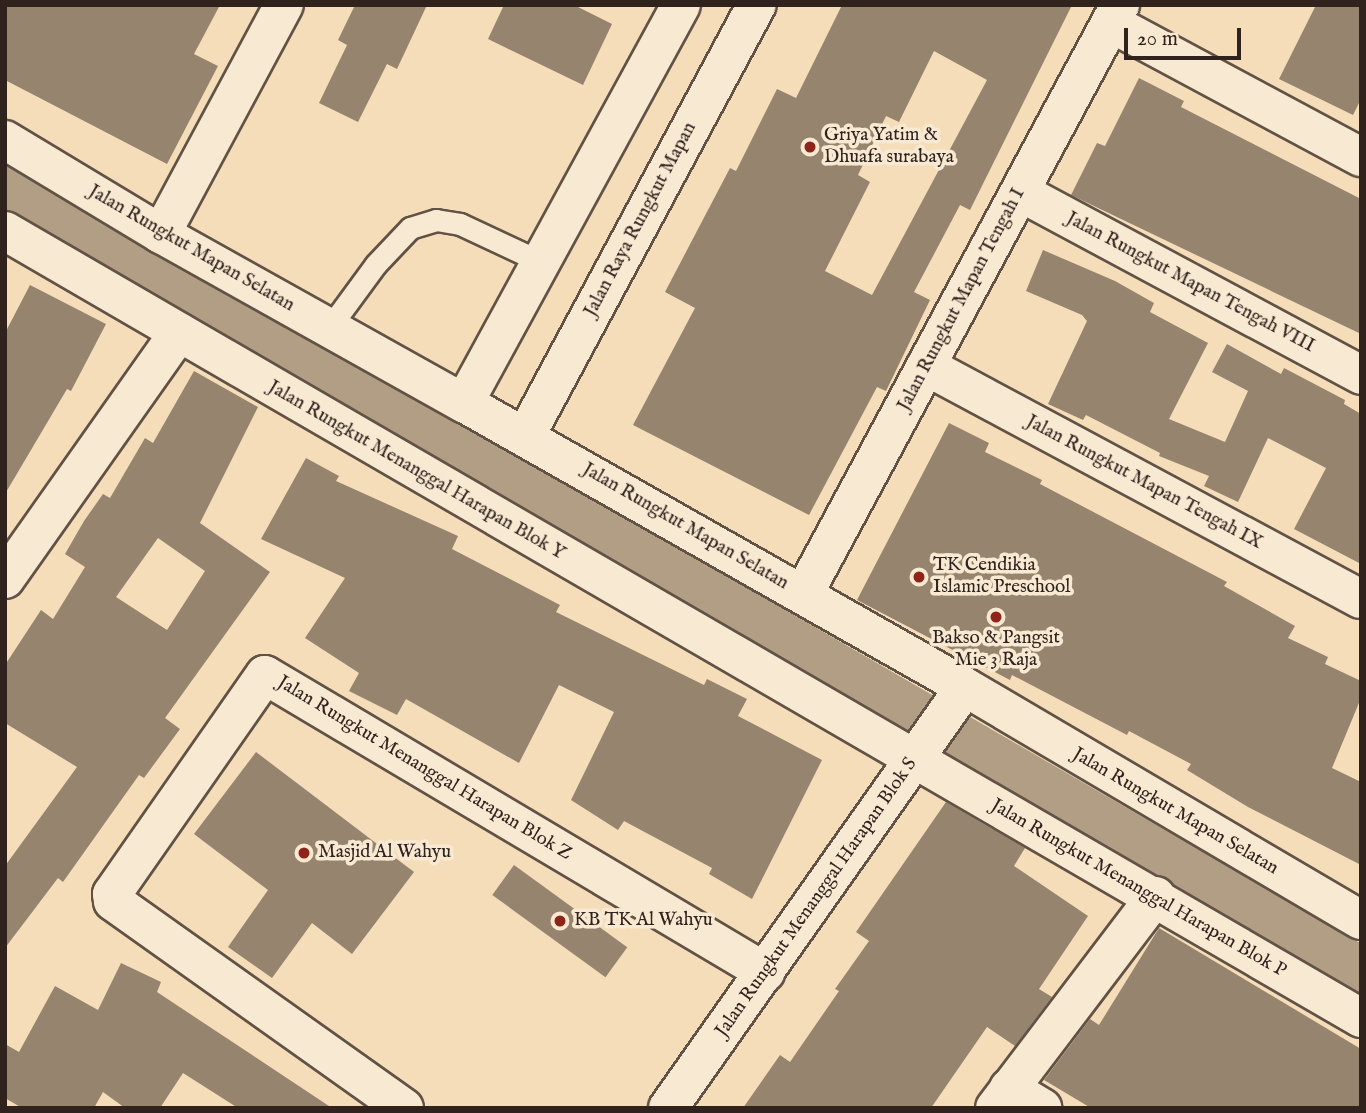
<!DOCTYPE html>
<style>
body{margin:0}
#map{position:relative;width:1366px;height:1113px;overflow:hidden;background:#f5ddba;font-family:"IM FELL English",serif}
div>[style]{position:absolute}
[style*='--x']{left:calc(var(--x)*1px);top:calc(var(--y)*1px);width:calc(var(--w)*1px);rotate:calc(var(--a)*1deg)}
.river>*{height:70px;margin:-35px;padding:0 35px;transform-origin:35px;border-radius:35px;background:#b29e85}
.building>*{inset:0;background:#96846f;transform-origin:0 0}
.roads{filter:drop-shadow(2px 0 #615245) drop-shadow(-2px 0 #615245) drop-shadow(0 2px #615245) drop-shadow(0 -2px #615245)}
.service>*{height:21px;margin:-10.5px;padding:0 10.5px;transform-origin:10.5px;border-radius:10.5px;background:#f8e9d2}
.minor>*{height:38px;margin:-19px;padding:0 19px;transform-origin:19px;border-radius:19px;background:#f8e9d2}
.tertiary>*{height:38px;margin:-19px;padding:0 19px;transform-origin:19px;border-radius:19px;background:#f8e9d2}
.dots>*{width:19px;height:19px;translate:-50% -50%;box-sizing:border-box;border:4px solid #f8e9d2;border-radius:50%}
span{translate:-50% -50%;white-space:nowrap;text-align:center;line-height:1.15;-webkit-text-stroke:7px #f8e9d2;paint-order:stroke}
.poi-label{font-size:19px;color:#30231e}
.left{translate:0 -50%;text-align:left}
.street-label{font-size:19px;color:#30231e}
.frame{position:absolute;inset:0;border:7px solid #30231e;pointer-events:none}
.scale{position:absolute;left:1124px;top:28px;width:117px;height:32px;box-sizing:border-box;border:4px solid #30231e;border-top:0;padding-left:9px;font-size:21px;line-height:24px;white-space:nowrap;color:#30231e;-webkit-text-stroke:5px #f8e9d2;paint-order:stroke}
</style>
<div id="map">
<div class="river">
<div style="--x:5;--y:198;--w:1567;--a:30.1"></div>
</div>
<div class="building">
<div style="clip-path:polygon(5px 5px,220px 5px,194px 54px,218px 66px,167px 164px,5px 80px)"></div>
<div style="clip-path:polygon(355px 5px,427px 5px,397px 69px,387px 64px,358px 122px,319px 103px,347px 45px,338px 40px)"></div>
<div style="clip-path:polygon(504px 5px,574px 5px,612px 24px,583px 85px,488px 39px)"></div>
<div style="clip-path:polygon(evenodd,842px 5px,1072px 5px,970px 210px,960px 205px,914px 292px,930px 300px,886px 391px,877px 387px,809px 515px,633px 425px,695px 308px,665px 292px,730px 168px,736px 171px,777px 89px,796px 98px,842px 5px,934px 51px,987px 80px,872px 295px,825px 271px,870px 182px,858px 175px,886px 116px,899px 122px,934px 51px)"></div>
<div style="clip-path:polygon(1316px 5px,1361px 5px,1361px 99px,1353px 115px,1279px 79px)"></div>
<div style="clip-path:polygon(1139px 78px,1184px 101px,1181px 107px,1361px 199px,1361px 334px,1071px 195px,1097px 143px,1105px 146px)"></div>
<div style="clip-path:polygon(1043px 250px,1115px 281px,1154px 303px,1150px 312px,1208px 343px,1169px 419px,1225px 442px,1248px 391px,1212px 372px,1227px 344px,1281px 374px,1284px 368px,1345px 400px,1344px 404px,1361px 414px,1361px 564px,1294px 529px,1326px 468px,1268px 438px,1238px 502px,1204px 486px,1209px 476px,1159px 456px,1160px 453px,1086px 415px,1083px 420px,1048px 404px,1087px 321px,1082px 315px,1026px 291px)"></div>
<div style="clip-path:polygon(30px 285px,106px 324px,71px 391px,67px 389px,5px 494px,5px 333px)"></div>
<div style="clip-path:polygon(evenodd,194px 371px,258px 407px,200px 523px,270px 572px,165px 718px,180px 729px,144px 778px,139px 775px,63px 882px,58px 878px,5px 948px,5px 866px,77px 767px,5px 723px,5px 665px,41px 610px,53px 619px,85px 567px,65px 554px,84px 521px,103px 494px,110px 498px,145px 438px,153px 443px,194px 371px,158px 538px,205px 571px,167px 630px,116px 597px,158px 538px)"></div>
<div style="clip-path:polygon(949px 423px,989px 443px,985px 452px,1042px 480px,1040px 484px,1227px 582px,1224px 586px,1295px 626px,1288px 638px,1328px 657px,1325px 664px,1361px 681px,1361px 698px,1332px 768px,1361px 782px,1361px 865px,1248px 807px,1187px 770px,1191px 764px,1129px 731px,1127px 735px,1012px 675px,1010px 680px,857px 600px)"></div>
<div style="clip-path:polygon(306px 458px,339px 476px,336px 481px,458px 536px,452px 549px,560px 605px,556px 612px,704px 685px,707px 679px,747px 699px,738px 716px,822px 760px,752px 899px,709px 874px,712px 868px,624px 821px,618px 830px,571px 800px,614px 712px,559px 685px,519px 763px,406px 699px,397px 715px,349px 691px,359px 673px,305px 638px,345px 578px,261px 539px)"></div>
<div style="clip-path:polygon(256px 752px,414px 872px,352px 954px,312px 923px,272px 978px,228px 947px,268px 890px,194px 834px)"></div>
<div style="clip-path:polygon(946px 802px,1025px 848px,1014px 866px,1088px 916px,1039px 989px,1052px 997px,1015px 1046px,987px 1027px,931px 1108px,743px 1108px,780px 1055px,790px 1062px,839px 991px,835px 989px,869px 941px,856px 932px)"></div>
<div style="left:514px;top:865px;width:140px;height:37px;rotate:36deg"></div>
<div style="clip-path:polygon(1159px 928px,1361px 1049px,1361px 1108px,1091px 1108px,1044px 1080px,1090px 1019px,1099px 1025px)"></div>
<div style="clip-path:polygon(121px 963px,161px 982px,157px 992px,332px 1108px,238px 1108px,183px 1073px,160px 1108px,125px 1108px,103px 1092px,94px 1108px,22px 1108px,5px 1098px,5px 1044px,19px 1052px,55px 986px,98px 1010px)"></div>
</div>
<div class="roads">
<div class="service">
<div style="--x:329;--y:328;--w:79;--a:-53.7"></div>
<div style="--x:376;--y:264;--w:50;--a:-46.6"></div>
<div style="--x:410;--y:228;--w:27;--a:-17"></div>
<div style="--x:436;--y:220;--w:24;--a:9"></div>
<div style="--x:460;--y:224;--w:89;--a:25.1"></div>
</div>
<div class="minor">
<div style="--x:1111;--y:23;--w:284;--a:28.2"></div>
<div style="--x:5;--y:140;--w:182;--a:31.1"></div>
<div style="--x:161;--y:234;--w:347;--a:29.2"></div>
<div style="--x:1020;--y:192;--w:387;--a:28.2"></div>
<div style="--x:5;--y:231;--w:1568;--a:30.13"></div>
<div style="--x:161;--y:234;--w:260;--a:-61.8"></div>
<div style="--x:926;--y:366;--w:493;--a:28.2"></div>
<div style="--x:5;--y:579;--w:302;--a:-54.8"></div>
<div style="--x:803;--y:595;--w:670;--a:-61.75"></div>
<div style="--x:965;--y:687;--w:459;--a:30.5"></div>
<div style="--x:1009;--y:1088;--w:39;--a:31"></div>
<div style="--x:404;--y:1108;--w:357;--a:-144.6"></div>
<div style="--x:113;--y:901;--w:7;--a:-98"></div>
<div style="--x:112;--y:894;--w:267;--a:-55.1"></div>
<div style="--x:265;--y:675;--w:582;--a:30.71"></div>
<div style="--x:995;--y:1108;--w:266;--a:-52.8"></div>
</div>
<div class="tertiary">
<div style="--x:526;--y:435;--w:488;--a:-61.8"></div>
<div style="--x:668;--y:1108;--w:515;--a:-54.8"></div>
<div style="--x:965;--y:687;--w:576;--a:-150.45"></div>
<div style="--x:464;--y:403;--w:453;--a:-61.4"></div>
</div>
</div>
<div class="dots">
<div style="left:810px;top:147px;background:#8f2418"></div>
<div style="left:919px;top:577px;background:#8f2418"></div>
<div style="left:996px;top:617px;background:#8f2418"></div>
<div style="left:304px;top:853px;background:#8f2418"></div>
<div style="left:560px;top:921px;background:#8f2418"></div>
</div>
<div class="poi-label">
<span class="left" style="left:824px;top:147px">Griya Yatim &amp;<br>Dhuafa surabaya</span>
<span class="left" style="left:933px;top:577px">TK Cendikia<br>Islamic Preschool</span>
<span style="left:996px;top:650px">Bakso &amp; Pangsit<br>Mie 3 Raja</span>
<span class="left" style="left:318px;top:853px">Masjid Al Wahyu</span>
<span class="left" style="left:574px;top:921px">KB TK Al Wahyu</span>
</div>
<div class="street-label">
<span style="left:641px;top:220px;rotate:-62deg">Jalan Raya Rungkut Mapan</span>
<span style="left:191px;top:249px;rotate:30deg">Jalan Rungkut Mapan Selatan</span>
<span style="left:1190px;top:283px;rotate:28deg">Jalan Rungkut Mapan Tengah VIII</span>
<span style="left:962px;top:300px;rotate:-62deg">Jalan Rungkut Mapan Tengah I</span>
<span style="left:416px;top:471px;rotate:30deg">Jalan Rungkut Menanggal Harapan Blok Y</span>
<span style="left:1144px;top:483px;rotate:28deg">Jalan Rungkut Mapan Tengah IX</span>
<span style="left:685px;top:527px;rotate:30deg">Jalan Rungkut Mapan Selatan</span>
<span style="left:424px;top:769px;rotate:31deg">Jalan Rungkut Menanggal Harapan Blok Z</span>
<span style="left:1175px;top:812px;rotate:30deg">Jalan Rungkut Mapan Selatan</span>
<span style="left:1138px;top:889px;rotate:30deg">Jalan Rungkut Menanggal Harapan Blok P</span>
<span style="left:817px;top:898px;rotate:-55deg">Jalan Rungkut Menanggal Harapan Blok S</span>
</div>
<div class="frame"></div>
<div class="scale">20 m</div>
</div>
